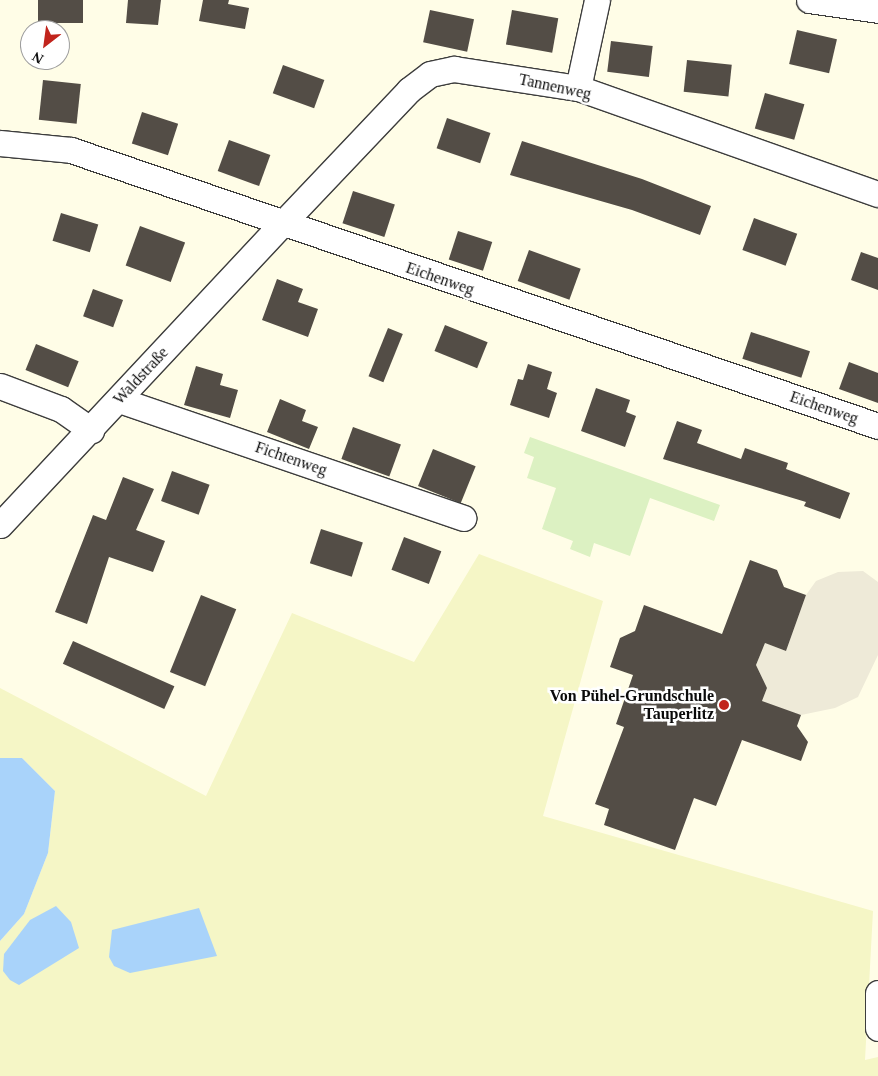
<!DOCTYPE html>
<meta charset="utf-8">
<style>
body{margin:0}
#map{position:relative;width:878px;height:1076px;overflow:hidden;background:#fffde7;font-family:"Times New Roman",serif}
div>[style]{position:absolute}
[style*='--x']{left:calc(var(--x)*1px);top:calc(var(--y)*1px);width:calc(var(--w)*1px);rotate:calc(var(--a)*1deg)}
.farmland>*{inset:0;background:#f5f6c6}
.pitch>*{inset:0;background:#dcf1c2}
.plaza>*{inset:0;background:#eeead8}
.water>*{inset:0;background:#a9d3fa}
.building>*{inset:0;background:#534d46;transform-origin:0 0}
.roads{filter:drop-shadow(1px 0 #3d3d3d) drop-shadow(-1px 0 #3d3d3d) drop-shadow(0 1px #3d3d3d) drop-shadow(0 -1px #3d3d3d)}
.minor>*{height:25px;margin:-12.5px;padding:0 12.5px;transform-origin:12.5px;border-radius:12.5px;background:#fff}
.dots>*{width:14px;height:14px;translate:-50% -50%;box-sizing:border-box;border:2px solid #fff;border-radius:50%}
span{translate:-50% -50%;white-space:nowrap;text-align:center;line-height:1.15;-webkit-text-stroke:5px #fff;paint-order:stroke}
.street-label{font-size:16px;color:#0a0a0a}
.poi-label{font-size:16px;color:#0a0a0a;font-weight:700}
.right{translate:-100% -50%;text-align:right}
.north{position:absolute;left:20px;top:20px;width:50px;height:50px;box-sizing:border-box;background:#fff;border:1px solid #9d9d9d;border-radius:50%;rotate:210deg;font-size:14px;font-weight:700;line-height:20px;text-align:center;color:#0a0a0a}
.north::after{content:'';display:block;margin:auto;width:18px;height:22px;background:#c1241c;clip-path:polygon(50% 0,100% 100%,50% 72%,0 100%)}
</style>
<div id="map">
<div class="farmland">
<div style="clip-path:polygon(479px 554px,603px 601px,543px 816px,873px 911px,865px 1060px,878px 1057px,878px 1076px,0 1076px,0 941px,24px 914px,48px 853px,55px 791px,22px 758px,0 758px,0 688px,206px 796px,292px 613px,414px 662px)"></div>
</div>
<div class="pitch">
<div style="clip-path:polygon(530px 437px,720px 505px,714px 521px,650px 498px,630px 556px,594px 543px,590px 557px,570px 549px,573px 541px,542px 529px,556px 488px,527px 478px,534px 457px,524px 453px)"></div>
</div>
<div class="plaza">
<div style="clip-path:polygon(863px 571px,878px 582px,878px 655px,858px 697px,835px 708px,801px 715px,761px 704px,767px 688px,756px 665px,765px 643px,786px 651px,806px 595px,816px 581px,838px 572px)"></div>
</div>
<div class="water">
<div style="clip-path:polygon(0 758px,22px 758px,55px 791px,48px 853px,24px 914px,0 941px)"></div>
<div style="clip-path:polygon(56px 906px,71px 922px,79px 948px,19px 985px,10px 980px,3px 971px,4px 954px,30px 920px)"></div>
<div style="clip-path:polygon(199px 908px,217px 956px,130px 973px,114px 966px,109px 957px,112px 930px)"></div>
</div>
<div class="building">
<div style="left:38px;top:0;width:45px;height:23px"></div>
<div style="clip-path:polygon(128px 0,161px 0,158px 25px,126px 23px)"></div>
<div style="clip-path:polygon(203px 0,229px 0,228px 4px,249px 8px,245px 29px,199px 21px)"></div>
<div style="left:430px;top:10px;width:45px;height:33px;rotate:12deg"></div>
<div style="left:512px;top:10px;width:47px;height:35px;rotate:10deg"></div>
<div style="left:797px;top:30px;width:41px;height:35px;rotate:13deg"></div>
<div style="left:611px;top:41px;width:42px;height:31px;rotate:7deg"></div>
<div style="left:687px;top:60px;width:45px;height:32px;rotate:6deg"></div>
<div style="left:283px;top:65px;width:44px;height:30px;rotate:20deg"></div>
<div style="left:43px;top:80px;width:38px;height:40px;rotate:6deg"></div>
<div style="left:765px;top:93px;width:41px;height:37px;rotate:16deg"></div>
<div style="left:142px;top:112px;width:38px;height:33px;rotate:18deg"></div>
<div style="left:447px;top:118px;width:46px;height:32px;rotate:19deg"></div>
<div style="left:229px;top:140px;width:44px;height:33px;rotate:20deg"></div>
<div style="clip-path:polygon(522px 141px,642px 179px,711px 206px,700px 235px,632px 210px,510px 175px)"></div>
<div style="left:353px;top:191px;width:44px;height:34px;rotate:18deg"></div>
<div style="left:61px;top:213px;width:39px;height:29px;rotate:17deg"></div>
<div style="left:754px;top:218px;width:46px;height:34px;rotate:20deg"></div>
<div style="left:140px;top:226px;width:48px;height:42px;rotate:20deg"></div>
<div style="left:458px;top:231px;width:36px;height:30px;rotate:18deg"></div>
<div style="left:529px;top:250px;width:55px;height:33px;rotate:20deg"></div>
<div style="clip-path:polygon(861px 252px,878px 258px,878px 290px,851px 280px)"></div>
<div style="clip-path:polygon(277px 279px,303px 289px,298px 302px,318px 309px,308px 337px,262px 320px)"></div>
<div style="left:93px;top:289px;width:32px;height:29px;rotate:20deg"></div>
<div style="left:445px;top:325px;width:46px;height:28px;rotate:22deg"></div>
<div style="left:388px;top:328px;width:16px;height:52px;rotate:22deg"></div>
<div style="left:751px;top:332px;width:62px;height:28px;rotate:18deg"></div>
<div style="left:36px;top:344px;width:46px;height:28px;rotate:22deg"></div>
<div style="clip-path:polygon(849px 362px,878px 373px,878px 403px,839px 389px)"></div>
<div style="clip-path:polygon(528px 364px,552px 372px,547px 389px,557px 393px,549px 418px,510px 405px,518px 379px,523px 380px)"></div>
<div style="clip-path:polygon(196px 366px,223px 374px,220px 385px,238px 390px,230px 418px,184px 405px)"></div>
<div style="clip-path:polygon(596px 388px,630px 400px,626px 412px,636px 416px,625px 447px,581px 431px)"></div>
<div style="clip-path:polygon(280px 399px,306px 410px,302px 421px,318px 427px,309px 449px,267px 432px)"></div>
<div style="clip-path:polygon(677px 421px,702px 430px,697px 443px,741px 459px,745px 448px,788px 463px,786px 469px,850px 493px,840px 519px,804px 506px,806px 502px,663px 459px)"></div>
<div style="left:353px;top:427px;width:51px;height:34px;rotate:20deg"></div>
<div style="left:433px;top:449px;width:46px;height:40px;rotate:22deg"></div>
<div style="left:172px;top:471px;width:40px;height:32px;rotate:20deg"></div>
<div style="clip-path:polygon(123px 477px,154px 489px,136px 530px,165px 541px,153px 572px,109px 557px,87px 624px,55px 612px,93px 515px,106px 520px)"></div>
<div style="left:321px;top:529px;width:44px;height:36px;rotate:18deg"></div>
<div style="left:404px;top:537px;width:40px;height:35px;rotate:21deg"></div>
<div style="clip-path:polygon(750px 560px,777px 570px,784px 587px,806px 595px,786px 651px,765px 643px,756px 665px,767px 688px,762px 701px,801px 715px,797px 726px,808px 742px,801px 761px,742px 740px,716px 806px,694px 798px,675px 850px,604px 825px,609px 809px,595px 804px,624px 727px,616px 724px,633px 675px,610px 667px,620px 638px,635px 631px,644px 605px,722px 634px)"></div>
<div style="left:201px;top:595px;width:38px;height:83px;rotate:22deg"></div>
<div style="left:73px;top:641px;width:111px;height:25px;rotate:24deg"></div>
</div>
<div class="roads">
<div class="minor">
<div style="--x:809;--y:0;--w:70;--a:8.2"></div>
<div style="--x:578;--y:88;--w:90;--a:-77.8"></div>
<div style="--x:0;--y:143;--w:71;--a:5.6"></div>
<div style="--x:71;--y:150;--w:853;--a:18.88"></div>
<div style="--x:0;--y:386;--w:65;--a:20.7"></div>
<div style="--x:61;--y:409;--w:37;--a:35"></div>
<div style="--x:119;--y:400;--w:364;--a:18.9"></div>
<div style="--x:0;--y:525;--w:411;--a:-46.9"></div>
<div style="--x:281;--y:225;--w:186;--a:-46.5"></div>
<div style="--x:409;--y:90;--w:26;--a:-37"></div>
<div style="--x:430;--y:74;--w:25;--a:-12"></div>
<div style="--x:454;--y:69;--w:125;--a:8.7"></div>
<div style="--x:578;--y:88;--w:318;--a:19.5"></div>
<div style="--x:878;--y:993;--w:35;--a:90"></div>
</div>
</div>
<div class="dots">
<div style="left:724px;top:705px;background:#c1241c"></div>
</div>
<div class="street-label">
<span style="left:555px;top:87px;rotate:12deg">Tannenweg</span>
<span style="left:440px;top:279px;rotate:19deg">Eichenweg</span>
<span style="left:141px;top:376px;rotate:-47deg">Waldstraße</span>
<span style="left:824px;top:408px;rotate:19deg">Eichenweg</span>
<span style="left:291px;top:459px;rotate:19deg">Fichtenweg</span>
</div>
<div class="poi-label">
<span class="right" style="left:714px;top:705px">Von Pühel-Grundschule<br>Tauperlitz</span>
</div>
<div class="north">N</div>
</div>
